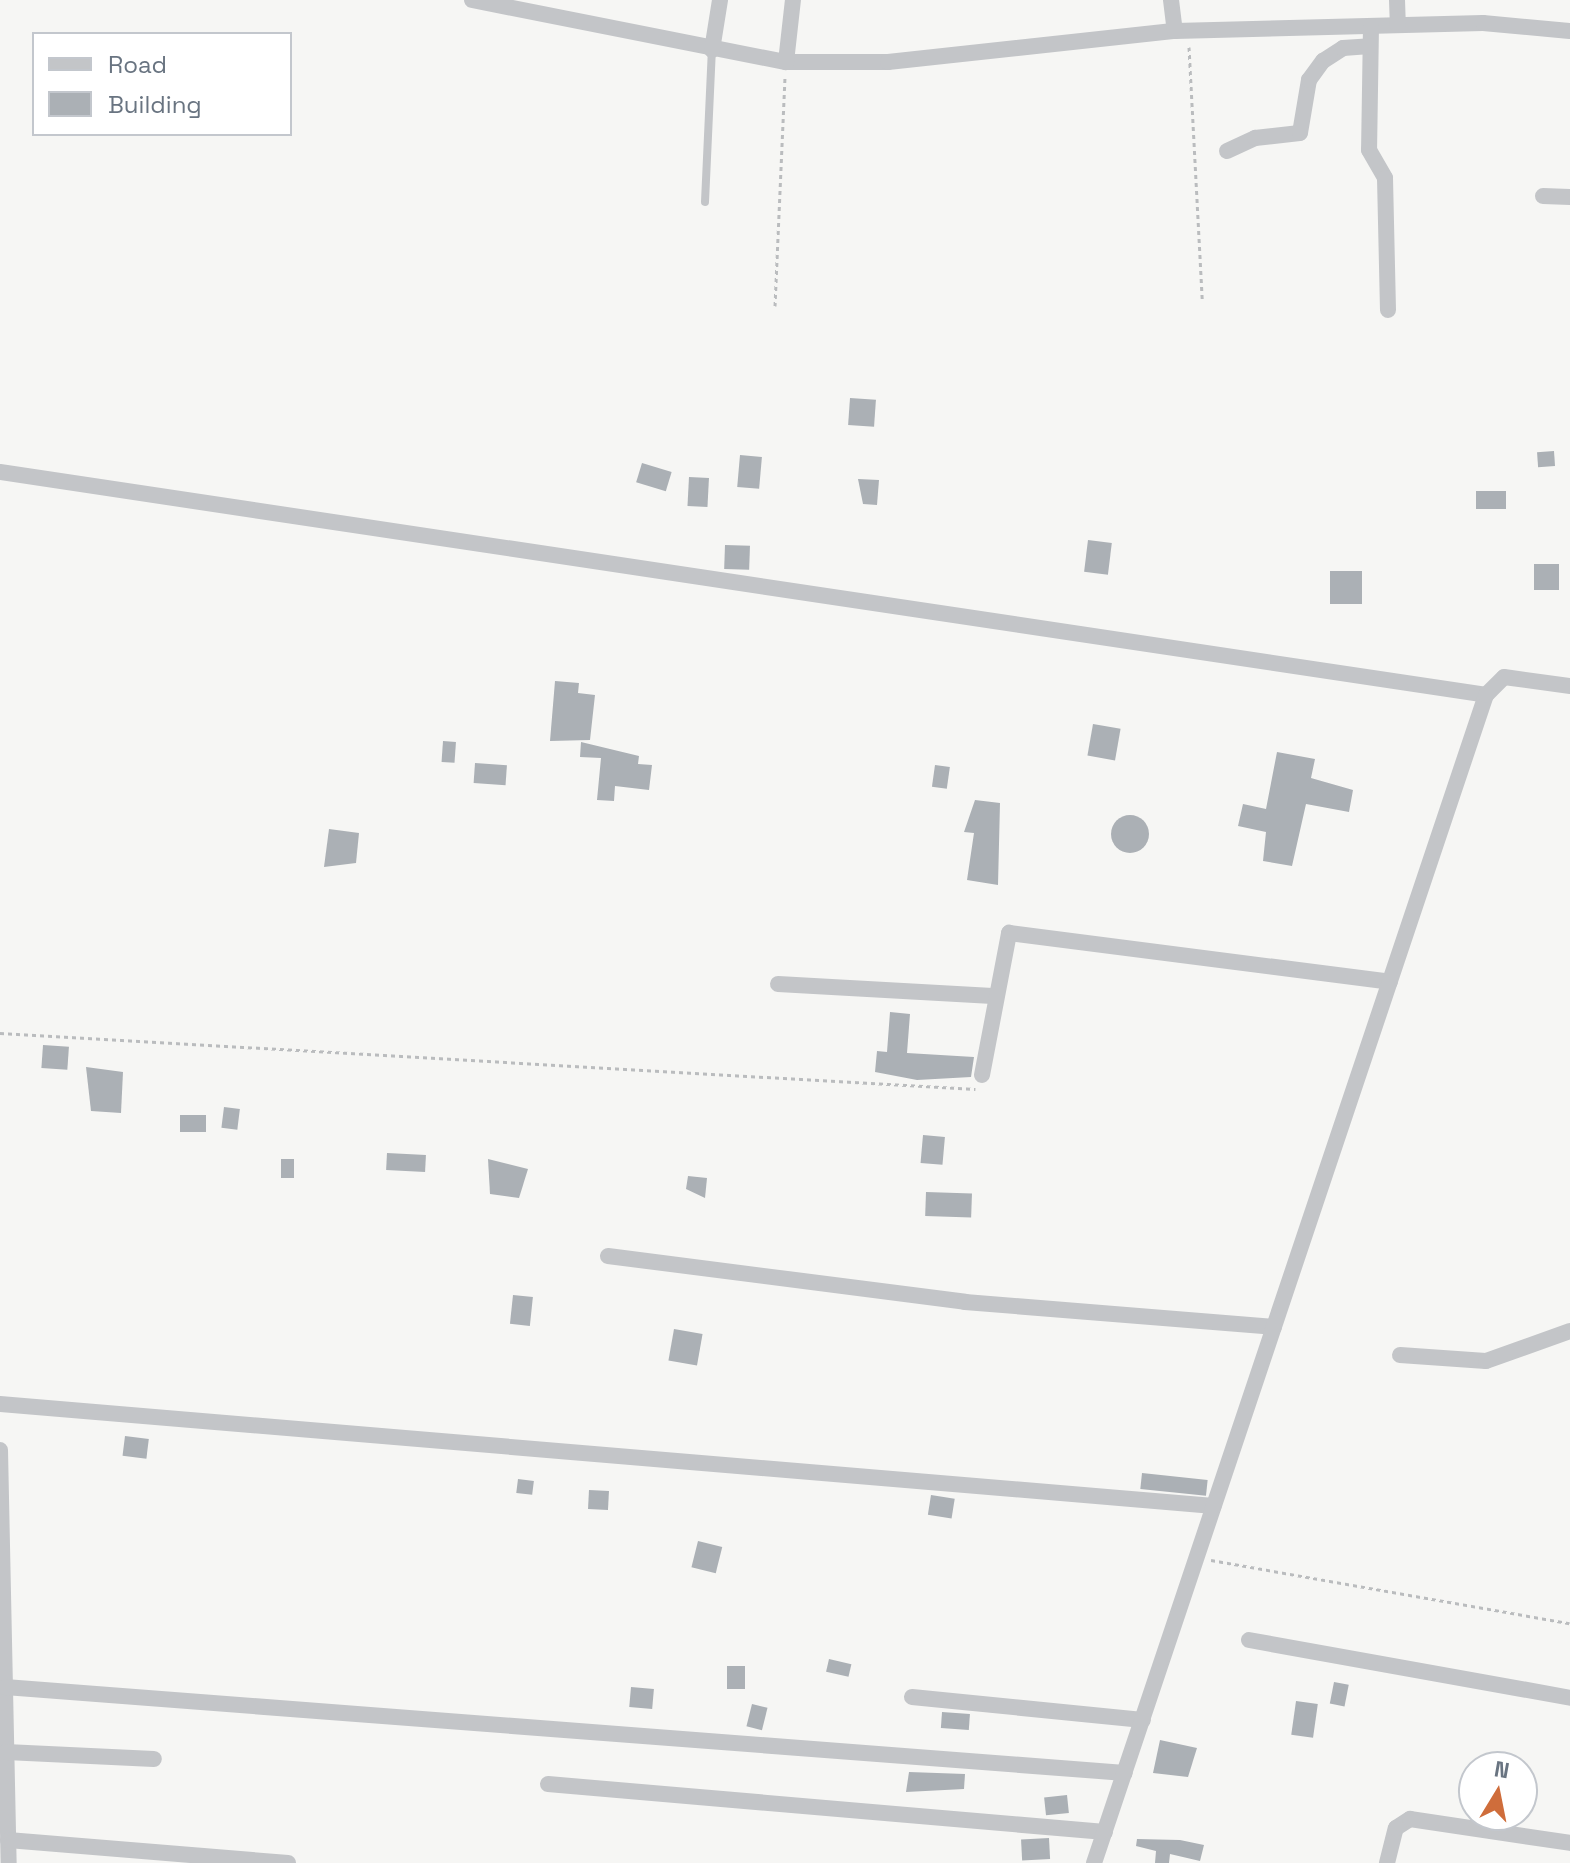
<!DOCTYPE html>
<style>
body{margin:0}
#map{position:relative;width:1570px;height:1863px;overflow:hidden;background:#f6f6f4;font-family:"Space Grotesk",sans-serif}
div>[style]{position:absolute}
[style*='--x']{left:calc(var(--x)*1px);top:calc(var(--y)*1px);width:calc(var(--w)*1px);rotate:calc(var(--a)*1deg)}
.building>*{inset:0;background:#abb0b5;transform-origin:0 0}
.round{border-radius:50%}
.path>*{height:3px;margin-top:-1.5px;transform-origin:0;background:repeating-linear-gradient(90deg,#babcbe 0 4px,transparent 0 8px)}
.service>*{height:8px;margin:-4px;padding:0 4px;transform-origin:4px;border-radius:4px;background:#c3c5c8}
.minor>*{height:16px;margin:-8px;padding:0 8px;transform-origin:8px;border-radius:8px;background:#c3c5c8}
span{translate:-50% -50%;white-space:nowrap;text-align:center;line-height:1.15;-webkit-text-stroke:8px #fff;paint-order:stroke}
.legend{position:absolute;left:32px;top:32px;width:260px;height:104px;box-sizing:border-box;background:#fff;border:2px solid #c3c7cd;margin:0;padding:10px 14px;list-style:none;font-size:24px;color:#697481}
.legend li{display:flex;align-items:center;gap:16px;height:40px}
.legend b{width:40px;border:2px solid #c3c7cd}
.north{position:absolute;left:1458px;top:1751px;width:80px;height:80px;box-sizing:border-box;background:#fff;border:2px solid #c3c7cd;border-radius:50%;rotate:10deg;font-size:22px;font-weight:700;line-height:32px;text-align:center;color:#697481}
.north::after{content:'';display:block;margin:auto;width:28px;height:36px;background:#cf6d3b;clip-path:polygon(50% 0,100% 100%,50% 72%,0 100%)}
</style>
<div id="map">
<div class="building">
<div style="left:850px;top:398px;width:26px;height:27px;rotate:4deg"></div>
<div style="left:1554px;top:451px;width:15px;height:17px;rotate:86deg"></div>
<div style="left:740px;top:455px;width:22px;height:32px;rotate:5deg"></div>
<div style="left:642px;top:463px;width:31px;height:20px;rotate:17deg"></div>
<div style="left:689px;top:477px;width:20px;height:29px;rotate:3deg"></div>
<div style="clip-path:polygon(858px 479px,879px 480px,877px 505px,863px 504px)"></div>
<div style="left:1476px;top:491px;width:30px;height:18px"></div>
<div style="left:1088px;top:540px;width:24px;height:32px;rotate:7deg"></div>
<div style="left:725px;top:545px;width:25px;height:24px;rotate:2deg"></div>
<div style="left:1534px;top:564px;width:25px;height:26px"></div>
<div style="left:1330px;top:571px;width:32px;height:33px"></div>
<div style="clip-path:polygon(555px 681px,579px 683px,578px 693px,595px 695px,590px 740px,550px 741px)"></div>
<div style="left:1093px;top:724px;width:28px;height:32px;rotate:10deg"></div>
<div style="left:443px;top:741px;width:13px;height:21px;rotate:4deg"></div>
<div style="clip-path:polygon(581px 742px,639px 756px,638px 764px,652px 765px,649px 790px,615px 786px,614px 801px,597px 800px,601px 758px,580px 757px)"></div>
<div style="clip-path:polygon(1277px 752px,1315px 759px,1311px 778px,1353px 790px,1349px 812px,1306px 804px,1292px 866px,1263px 861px,1266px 832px,1238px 826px,1243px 804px,1266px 809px)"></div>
<div style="left:475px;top:763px;width:32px;height:20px;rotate:4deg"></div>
<div style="left:935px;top:765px;width:15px;height:22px;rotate:8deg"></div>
<div style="clip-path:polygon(975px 800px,1000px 803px,998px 885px,967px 880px,974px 833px,964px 832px)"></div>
<div class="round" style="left:1111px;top:815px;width:38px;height:38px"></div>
<div style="clip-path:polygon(329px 829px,359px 833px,356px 863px,324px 867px)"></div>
<div style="clip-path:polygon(890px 1012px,910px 1014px,907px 1053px,974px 1057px,971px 1077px,917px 1080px,875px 1072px,877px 1051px,887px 1052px)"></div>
<div style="left:43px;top:1045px;width:26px;height:23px;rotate:4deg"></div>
<div style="clip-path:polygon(86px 1067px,123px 1072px,121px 1113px,91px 1111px)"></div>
<div style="left:224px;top:1107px;width:16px;height:21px;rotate:7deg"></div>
<div style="left:180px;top:1115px;width:26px;height:17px"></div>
<div style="left:923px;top:1135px;width:22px;height:28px;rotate:5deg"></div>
<div style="left:387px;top:1153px;width:39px;height:17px;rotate:3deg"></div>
<div style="left:281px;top:1159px;width:13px;height:19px"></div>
<div style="clip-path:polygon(488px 1159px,528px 1169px,519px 1198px,490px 1194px)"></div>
<div style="clip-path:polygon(688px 1176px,707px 1178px,705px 1198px,686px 1189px)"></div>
<div style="left:926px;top:1192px;width:46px;height:24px;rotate:2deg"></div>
<div style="left:513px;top:1295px;width:20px;height:29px;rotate:6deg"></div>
<div style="left:674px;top:1329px;width:29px;height:32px;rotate:10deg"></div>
<div style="left:125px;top:1436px;width:24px;height:20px;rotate:7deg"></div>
<div style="left:1142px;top:1473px;width:66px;height:16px;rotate:6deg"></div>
<div style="left:518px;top:1479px;width:16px;height:14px;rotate:7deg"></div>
<div style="left:589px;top:1490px;width:20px;height:19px;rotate:3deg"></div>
<div style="left:931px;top:1495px;width:24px;height:20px;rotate:9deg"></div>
<div style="left:698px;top:1541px;width:25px;height:27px;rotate:14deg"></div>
<div style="left:829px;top:1659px;width:23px;height:13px;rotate:13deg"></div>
<div style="left:727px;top:1666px;width:18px;height:23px"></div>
<div style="left:1334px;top:1682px;width:15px;height:22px;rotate:11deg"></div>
<div style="left:631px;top:1687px;width:23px;height:20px;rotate:5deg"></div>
<div style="left:1296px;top:1701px;width:22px;height:34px;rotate:8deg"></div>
<div style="left:752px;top:1704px;width:16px;height:23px;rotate:14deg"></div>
<div style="left:942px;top:1712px;width:28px;height:16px;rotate:4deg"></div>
<div style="clip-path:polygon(1160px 1740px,1197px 1748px,1188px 1777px,1153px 1773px)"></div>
<div style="clip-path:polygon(909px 1772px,965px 1774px,964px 1789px,906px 1792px)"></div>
<div style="left:1067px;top:1795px;width:18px;height:23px;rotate:84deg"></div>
<div style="left:1049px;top:1838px;width:21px;height:28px;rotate:87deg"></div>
<div style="clip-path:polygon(1137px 1839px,1180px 1840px,1204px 1845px,1200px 1861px,1170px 1854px,1169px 1863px,1155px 1863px,1156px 1851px,1136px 1846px)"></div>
</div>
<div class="path">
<div style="--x:1189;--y:47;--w:252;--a:87"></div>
<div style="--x:775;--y:306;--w:228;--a:-87.5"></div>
<div style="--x:0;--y:1033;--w:977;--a:3.29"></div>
<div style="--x:1211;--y:1560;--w:364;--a:10"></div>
</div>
<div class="service">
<div style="--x:705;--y:202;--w:152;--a:-87.4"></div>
</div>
<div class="minor">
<div style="--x:472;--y:0;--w:320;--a:11.2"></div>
<div style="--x:786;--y:62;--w:102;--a:0"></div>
<div style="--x:888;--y:62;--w:289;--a:-6.2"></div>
<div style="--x:1175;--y:31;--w:308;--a:-1.5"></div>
<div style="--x:1483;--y:23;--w:87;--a:5.3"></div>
<div style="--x:1171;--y:0;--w:31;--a:83"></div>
<div style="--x:1397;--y:0;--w:25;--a:88"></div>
<div style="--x:1371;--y:26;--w:124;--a:90.9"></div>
<div style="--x:1369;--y:150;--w:32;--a:60"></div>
<div style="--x:1385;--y:178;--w:132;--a:88.7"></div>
<div style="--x:712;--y:50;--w:51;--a:-80.9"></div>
<div style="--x:786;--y:62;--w:62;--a:-83.6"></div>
<div style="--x:1227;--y:151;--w:31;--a:-25"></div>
<div style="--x:1255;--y:138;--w:45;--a:-6.3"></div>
<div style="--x:1300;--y:133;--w:54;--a:-80.4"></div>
<div style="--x:1309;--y:80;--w:24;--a:-54"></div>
<div style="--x:1323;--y:61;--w:24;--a:-33"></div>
<div style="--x:1343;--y:48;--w:27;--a:-4"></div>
<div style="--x:1543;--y:196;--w:27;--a:2"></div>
<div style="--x:0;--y:472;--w:1503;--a:8.53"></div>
<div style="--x:778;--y:984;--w:215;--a:3.2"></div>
<div style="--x:982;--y:1075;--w:145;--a:-79.2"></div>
<div style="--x:1009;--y:933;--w:384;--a:7.3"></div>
<div style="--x:608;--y:1256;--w:360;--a:7.3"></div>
<div style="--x:965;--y:1302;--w:310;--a:4.6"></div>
<div style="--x:1400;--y:1355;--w:86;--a:4"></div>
<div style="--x:1486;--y:1361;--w:89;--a:-19.7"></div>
<div style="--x:0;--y:1404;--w:1218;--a:4.8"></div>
<div style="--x:0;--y:1450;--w:413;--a:88.8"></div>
<div style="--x:1249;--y:1640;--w:326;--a:10.2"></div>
<div style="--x:5;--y:1687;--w:1123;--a:4.39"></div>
<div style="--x:912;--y:1697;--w:232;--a:5.7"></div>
<div style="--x:6;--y:1752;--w:148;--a:2.7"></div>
<div style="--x:548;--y:1784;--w:559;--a:4.93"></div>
<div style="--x:8;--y:1840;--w:281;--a:4.7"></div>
<div style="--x:1094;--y:1863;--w:1232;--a:-71.45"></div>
<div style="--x:1486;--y:695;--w:25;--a:-45"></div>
<div style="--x:1504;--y:677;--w:67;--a:7.8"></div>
<div style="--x:1387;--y:1863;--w:36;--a:-76"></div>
<div style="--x:1396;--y:1828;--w:17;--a:-33"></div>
<div style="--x:1410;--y:1819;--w:162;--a:8.5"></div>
</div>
<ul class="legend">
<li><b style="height:10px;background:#c3c5c8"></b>Road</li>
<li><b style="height:22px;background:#abb0b5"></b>Building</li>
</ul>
<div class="north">N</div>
</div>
